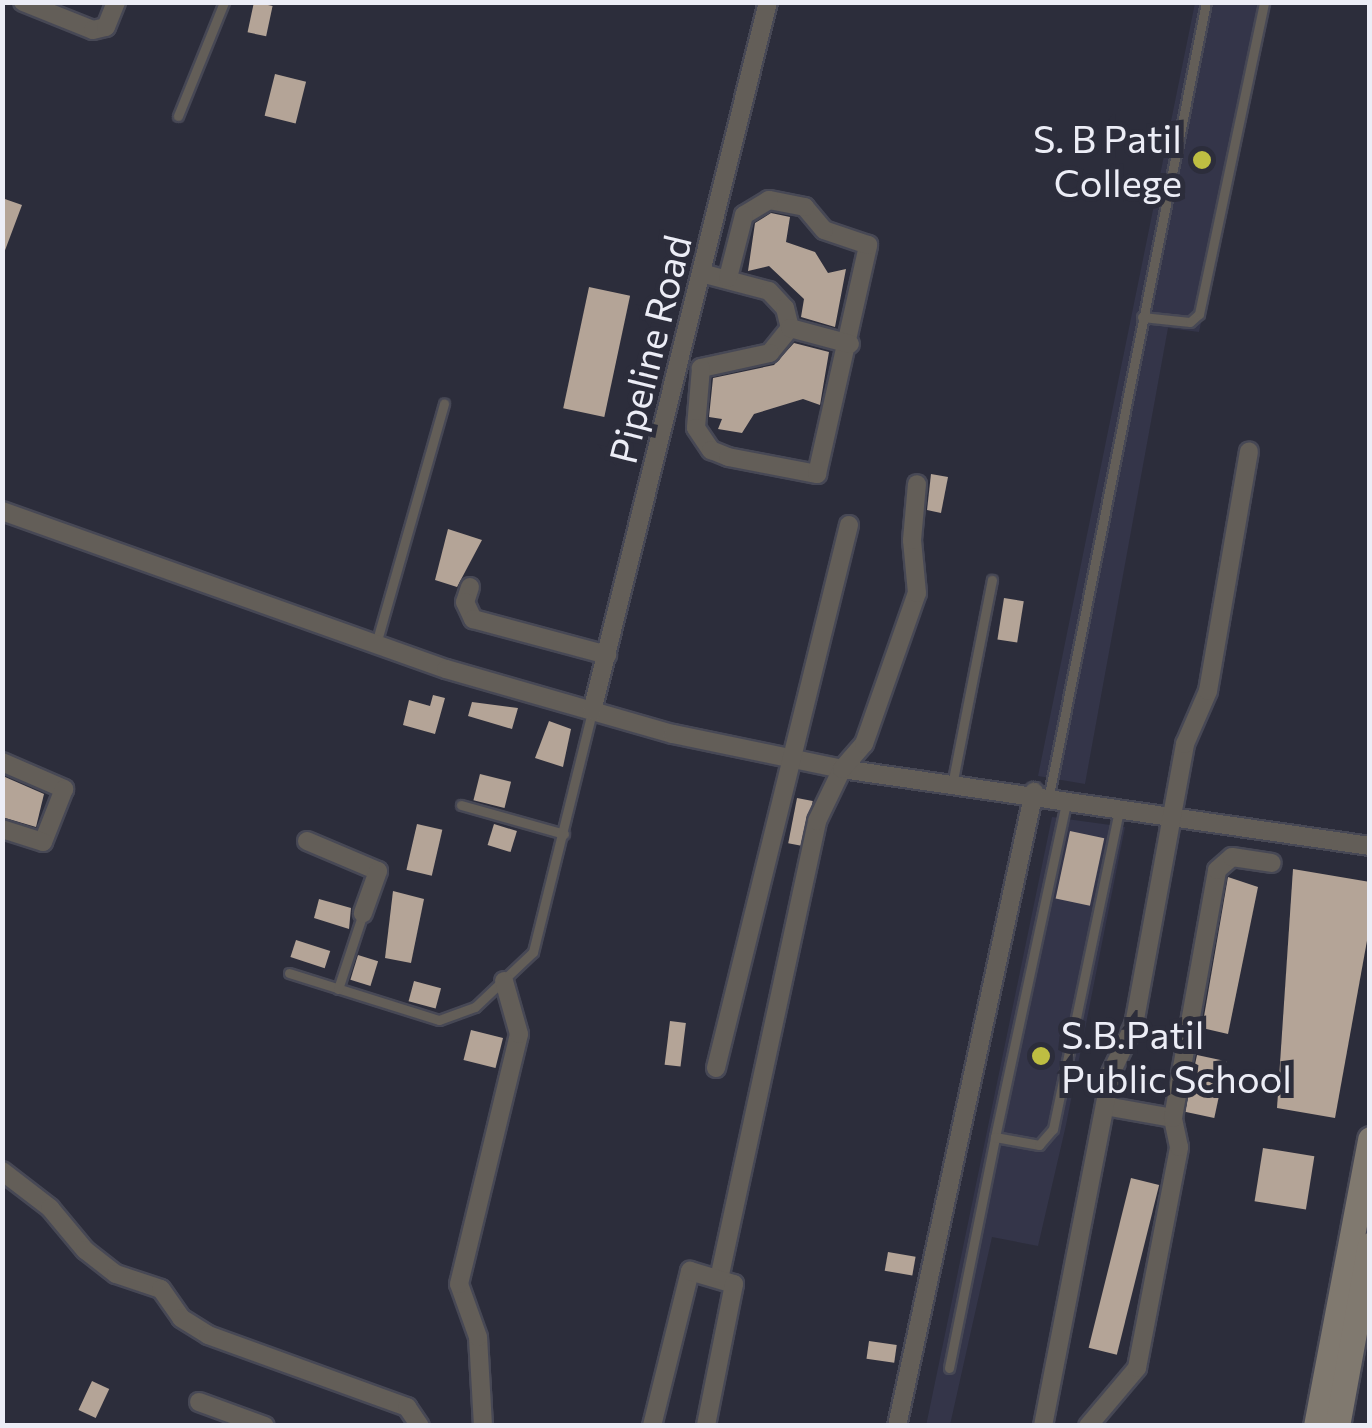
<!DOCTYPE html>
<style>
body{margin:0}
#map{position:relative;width:1372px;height:1428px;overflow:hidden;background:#2c2d3b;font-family:Commissioner,sans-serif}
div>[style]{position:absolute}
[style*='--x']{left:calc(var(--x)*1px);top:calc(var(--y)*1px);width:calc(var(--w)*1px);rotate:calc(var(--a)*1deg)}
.built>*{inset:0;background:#343549}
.building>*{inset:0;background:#b4a497;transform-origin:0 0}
.roads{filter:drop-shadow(2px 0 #474855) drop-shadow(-2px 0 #474855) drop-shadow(0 2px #474855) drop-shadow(0 -2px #474855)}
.lane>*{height:9px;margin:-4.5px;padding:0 4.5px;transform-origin:4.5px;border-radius:4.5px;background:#635e58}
.street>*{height:18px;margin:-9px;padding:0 9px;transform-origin:9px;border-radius:9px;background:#635e58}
.secondary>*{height:25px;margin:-12.5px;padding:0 12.5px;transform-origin:12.5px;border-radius:12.5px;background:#80796f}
.dots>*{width:28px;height:28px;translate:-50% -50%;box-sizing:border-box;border:5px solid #2c2d3b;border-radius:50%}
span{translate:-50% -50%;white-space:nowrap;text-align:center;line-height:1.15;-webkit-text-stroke:10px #2c2d3b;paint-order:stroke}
.poi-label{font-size:38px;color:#ecedf6}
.right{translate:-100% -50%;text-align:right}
.left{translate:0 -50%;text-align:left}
.street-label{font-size:38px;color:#ecedf6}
.frame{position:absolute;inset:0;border:5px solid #ecedf6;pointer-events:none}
</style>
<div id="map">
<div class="built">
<div style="clip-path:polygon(1195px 3px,1272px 3px,1199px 332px,1168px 328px,1085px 784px,1038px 776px)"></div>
<div style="clip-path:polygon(1052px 817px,1125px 827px,1066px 1125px,1038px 1246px,992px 1237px,950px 1425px,926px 1426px)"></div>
</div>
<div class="building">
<div style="left:254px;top:2px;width:19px;height:31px;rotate:12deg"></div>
<div style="left:275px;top:74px;width:32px;height:43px;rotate:14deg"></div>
<div style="clip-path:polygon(2px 198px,22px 205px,4px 253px,2px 253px)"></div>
<div style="clip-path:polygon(771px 213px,790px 217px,786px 242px,815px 252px,828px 273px,846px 269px,835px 327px,801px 317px,804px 299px,769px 266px,748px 271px,755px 223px)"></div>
<div style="left:589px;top:287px;width:42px;height:124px;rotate:12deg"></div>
<div style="clip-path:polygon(794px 343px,829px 352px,820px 405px,803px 399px,754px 414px,742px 433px,718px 429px,722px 419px,709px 417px,713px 378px,774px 365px)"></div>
<div style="clip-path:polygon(931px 474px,948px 477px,941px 513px,927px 510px)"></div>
<div style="clip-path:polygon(448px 529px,482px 540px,457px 587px,435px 580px)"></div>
<div style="left:1004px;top:598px;width:20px;height:42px;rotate:9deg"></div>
<div style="clip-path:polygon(433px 695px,445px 698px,435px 734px,403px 725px,409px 700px,430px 706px)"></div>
<div style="clip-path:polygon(472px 702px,518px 708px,512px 729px,468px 716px)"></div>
<div style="clip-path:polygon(549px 721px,571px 729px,563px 767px,535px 758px)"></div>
<div style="left:480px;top:774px;width:32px;height:27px;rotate:14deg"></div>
<div style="clip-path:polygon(5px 777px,44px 794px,36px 827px,2px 817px)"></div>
<div style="left:797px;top:798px;width:16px;height:46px;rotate:11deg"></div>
<div style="left:417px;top:824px;width:26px;height:47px;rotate:13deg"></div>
<div style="left:494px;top:824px;width:24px;height:22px;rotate:17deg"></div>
<div style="left:1070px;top:831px;width:35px;height:69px;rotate:12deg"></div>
<div style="clip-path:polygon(1293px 869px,1370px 882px,1370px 924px,1335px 1118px,1277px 1108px)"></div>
<div style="clip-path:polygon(1228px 877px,1258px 887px,1228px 1034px,1202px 1028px)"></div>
<div style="clip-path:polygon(393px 891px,424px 899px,411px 963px,385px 958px)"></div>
<div style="clip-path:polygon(319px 899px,351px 908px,349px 929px,314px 918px)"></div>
<div style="left:296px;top:940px;width:36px;height:18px;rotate:18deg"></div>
<div style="left:358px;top:955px;width:21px;height:26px;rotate:17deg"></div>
<div style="left:414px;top:981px;width:28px;height:21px;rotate:15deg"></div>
<div style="left:670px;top:1021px;width:16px;height:44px;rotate:7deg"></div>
<div style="left:471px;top:1030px;width:33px;height:31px;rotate:14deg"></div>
<div style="left:1197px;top:1055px;width:30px;height:58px;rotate:12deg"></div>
<div style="left:1263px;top:1148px;width:52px;height:54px;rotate:9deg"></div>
<div style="left:1131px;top:1178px;width:29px;height:175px;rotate:14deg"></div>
<div style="left:888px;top:1252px;width:28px;height:19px;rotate:10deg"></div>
<div style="left:869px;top:1341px;width:28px;height:18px;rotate:8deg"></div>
<div style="left:92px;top:1381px;width:19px;height:32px;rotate:25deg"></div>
</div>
<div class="roads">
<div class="lane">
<div style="--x:178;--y:116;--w:123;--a:-68"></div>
<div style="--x:1142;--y:317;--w:48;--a:5.9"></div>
<div style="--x:1190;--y:322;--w:12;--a:-42"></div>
<div style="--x:1199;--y:314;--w:319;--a:-78.2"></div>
<div style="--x:376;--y:644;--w:250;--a:-74.2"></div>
<div style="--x:953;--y:780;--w:204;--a:-79"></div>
<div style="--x:1049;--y:795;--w:808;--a:-78.8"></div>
<div style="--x:461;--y:805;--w:107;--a:15.7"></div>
<div style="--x:289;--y:973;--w:157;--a:17.4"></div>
<div style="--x:439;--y:1020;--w:38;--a:-20"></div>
<div style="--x:475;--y:1007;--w:80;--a:-43.5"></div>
<div style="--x:533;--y:952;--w:248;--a:-76.2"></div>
<div style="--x:338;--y:989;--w:80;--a:-71.8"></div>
<div style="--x:995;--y:1137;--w:342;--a:-78"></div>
<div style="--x:949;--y:1368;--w:236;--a:-78.7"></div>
<div style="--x:995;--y:1137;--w:45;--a:10.3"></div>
<div style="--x:1039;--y:1145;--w:21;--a:-49"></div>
<div style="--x:1053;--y:1129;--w:327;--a:-78.3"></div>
</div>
<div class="street">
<div style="--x:23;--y:2;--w:75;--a:21.8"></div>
<div style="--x:93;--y:30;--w:13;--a:-13"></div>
<div style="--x:106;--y:27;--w:27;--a:-68"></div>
<div style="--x:701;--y:273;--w:70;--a:14.8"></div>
<div style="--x:769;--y:291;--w:23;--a:47"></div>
<div style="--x:785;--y:308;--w:21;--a:76"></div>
<div style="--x:790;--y:328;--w:32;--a:129"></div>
<div style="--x:770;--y:353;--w:71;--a:167.7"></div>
<div style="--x:701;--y:368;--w:60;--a:94.8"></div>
<div style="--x:696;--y:428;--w:27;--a:56"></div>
<div style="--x:711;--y:450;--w:18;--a:22"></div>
<div style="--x:728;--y:457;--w:91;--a:10.8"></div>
<div style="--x:817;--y:474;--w:235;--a:-77.4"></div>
<div style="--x:868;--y:245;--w:46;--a:-161.2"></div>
<div style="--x:824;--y:230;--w:30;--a:-130"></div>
<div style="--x:805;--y:207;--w:37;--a:-169"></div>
<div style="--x:769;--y:200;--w:29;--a:149"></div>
<div style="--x:744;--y:215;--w:65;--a:104.3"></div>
<div style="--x:790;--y:328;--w:62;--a:14.9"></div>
<div style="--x:2;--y:511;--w:471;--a:19.6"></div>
<div style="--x:446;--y:669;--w:236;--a:16"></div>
<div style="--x:673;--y:734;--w:173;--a:11.7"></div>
<div style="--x:842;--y:769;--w:534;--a:8.3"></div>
<div style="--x:470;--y:587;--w:16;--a:108"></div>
<div style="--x:465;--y:602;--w:19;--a:65"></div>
<div style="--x:473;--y:619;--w:139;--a:15"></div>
<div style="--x:592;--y:711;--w:731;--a:-76.06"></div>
<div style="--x:2;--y:762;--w:68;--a:23.5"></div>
<div style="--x:64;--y:789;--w:57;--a:111.6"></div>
<div style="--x:43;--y:842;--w:43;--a:-162.4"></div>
<div style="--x:307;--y:841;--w:77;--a:22.9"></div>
<div style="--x:378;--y:871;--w:45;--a:109.7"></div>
<div style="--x:716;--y:1068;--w:559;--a:-76.24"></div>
<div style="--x:1105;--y:1106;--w:69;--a:10"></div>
<div style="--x:2;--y:1171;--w:61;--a:37.6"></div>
<div style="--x:50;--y:1208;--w:55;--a:50.2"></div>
<div style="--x:85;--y:1250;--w:39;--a:38"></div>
<div style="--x:116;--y:1274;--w:47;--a:18.4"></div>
<div style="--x:161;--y:1289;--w:35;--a:55"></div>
<div style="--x:181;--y:1318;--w:32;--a:32"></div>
<div style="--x:208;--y:1335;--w:212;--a:19.9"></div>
<div style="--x:407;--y:1407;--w:23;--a:56"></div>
<div style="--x:719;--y:1279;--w:468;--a:-77.9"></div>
<div style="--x:817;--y:821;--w:58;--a:-64.3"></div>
<div style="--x:842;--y:769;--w:33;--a:-49"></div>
<div style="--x:864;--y:744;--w:160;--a:-70.7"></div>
<div style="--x:917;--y:593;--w:53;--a:-95.4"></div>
<div style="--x:912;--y:540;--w:56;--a:-84.9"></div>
<div style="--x:199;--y:1402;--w:70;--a:20"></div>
<div style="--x:483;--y:1426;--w:89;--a:-93.2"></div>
<div style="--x:478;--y:1337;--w:56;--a:-109.7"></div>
<div style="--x:459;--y:1284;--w:257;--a:-76.5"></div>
<div style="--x:519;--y:1034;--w:55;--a:-105.8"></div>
<div style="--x:652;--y:1426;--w:160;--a:-76.2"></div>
<div style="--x:690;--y:1271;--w:46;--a:16.5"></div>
<div style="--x:734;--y:1284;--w:145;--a:101.2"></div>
<div style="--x:897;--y:1426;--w:649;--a:-77.81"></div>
<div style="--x:1043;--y:1426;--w:359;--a:-79.1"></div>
<div style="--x:1111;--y:1073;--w:53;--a:-64.4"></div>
<div style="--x:1134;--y:1025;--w:286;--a:-79.7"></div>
<div style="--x:1185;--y:744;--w:58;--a:-66.5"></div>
<div style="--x:1208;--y:691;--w:243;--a:-80.3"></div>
<div style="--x:1088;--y:1426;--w:76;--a:-49.8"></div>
<div style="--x:1137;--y:1368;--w:225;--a:-79.2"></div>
<div style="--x:1179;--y:1147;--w:30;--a:-102"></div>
<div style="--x:1173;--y:1118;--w:252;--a:-79.9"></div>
<div style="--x:1217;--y:870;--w:20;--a:-41"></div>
<div style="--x:1232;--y:857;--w:40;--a:8.5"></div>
</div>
<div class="secondary">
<div style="--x:1316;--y:1426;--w:292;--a:-79.3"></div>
<div style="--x:1337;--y:1426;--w:184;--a:-79.7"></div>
</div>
</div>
<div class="dots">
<div style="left:1202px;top:160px;background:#bebe42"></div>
<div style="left:1041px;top:1056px;background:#bebe42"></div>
</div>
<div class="poi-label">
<span class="right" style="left:1182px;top:160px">S. B Patil<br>College</span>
<span class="left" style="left:1061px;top:1056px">S.B.Patil<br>Public School</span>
</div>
<div class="street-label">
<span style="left:649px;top:349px;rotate:-76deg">Pipeline Road</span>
</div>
<div class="frame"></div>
</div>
